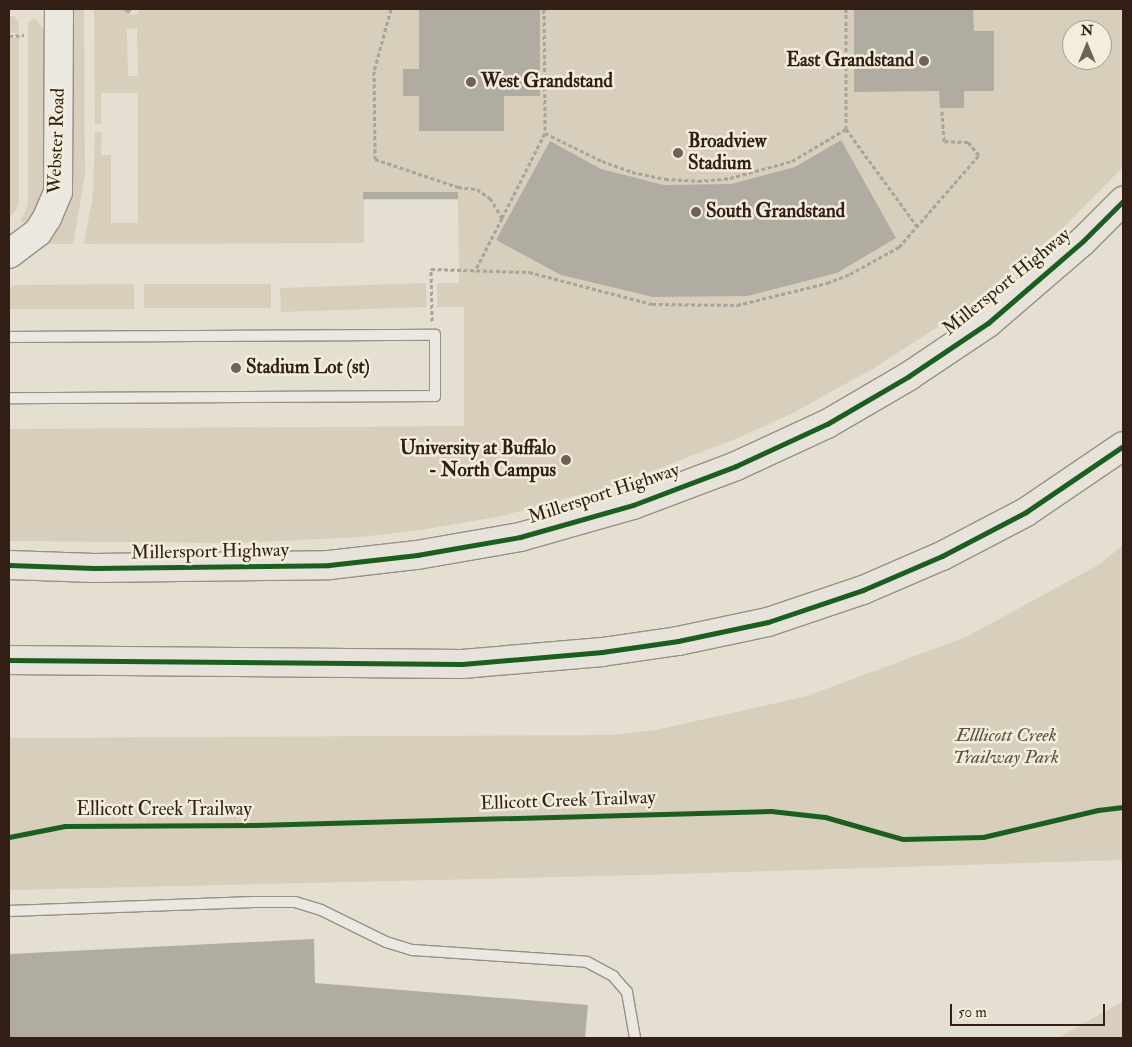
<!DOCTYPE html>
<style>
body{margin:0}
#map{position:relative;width:1132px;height:1047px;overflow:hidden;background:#e4dfd0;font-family:"IM FELL Double Pica",serif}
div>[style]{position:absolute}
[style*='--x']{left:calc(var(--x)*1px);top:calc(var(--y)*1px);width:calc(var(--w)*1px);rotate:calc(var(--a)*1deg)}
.green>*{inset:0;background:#d7cfbb;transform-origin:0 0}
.building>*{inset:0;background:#b1aca2;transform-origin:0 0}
.path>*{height:3px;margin-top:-1.5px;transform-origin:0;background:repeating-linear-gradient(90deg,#a8a49d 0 4px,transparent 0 6.5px)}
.roads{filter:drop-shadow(1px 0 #969087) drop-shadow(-1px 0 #969087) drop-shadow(0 1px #969087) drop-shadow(0 -1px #969087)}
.lane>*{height:10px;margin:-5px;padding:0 5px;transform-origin:5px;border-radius:5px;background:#eae8e0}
.secondary>*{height:28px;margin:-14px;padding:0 14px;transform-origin:14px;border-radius:14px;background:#eae8e0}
.primary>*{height:28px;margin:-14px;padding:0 14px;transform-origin:14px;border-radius:14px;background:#e7e3da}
.cycleway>*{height:5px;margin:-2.5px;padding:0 2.5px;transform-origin:2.5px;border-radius:2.5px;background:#1b5e20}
.dots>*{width:14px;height:14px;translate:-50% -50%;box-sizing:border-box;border:2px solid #f3eddb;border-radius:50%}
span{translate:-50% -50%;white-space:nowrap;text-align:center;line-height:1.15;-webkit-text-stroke:5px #f3eddb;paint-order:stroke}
.poi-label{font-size:19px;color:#321e15;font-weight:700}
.right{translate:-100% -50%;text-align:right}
.left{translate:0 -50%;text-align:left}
.street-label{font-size:19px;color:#321e15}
.park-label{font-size:19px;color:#604f42;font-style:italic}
.frame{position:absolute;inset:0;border:10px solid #321e15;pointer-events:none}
.north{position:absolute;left:1062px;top:20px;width:50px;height:50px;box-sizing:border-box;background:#f3eddb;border:1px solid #a69a8c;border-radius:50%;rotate:0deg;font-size:14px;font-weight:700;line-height:20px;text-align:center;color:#321e15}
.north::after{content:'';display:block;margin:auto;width:18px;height:22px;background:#706256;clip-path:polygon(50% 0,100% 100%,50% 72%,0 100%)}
.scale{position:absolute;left:950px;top:1004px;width:155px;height:22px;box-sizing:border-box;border:2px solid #321e15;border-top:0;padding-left:6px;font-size:15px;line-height:18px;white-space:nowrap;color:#321e15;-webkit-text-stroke:4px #f3eddb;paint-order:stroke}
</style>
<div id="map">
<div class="green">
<div style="clip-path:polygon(70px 9px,84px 9px,85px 175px,73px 244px,46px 244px,60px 226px,69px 199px)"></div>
<div style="clip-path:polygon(evenodd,94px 9px,122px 9px,128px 14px,137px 15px,140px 9px,1123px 9px,1123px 167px,1067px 224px,1001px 279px,959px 313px,874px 368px,793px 413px,733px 440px,615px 485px,502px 516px,421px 530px,360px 537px,238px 543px,9px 541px,9px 429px,464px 426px,464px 307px,437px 307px,437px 283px,459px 283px,458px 200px,364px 200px,364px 243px,84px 244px,93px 195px,95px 132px,102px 132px,101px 155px,111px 155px,111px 223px,138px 223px,138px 93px,101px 93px,101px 124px,95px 124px,94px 9px,137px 28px,138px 76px,128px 76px,127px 29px,137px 28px,94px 9px,1072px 30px,1102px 30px,1102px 60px,1072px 60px,1072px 30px)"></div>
<div style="clip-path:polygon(9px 16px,14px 16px,19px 23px,19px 33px,9px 33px)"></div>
<div style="clip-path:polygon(34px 18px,45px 30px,45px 188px,39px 204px,25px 223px,20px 221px,26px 210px,28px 200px,28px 23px)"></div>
<div style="clip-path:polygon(19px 37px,19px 202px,15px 212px,9px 218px,9px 38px)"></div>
<div style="left:426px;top:283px;width:24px;height:146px;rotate:88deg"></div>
<div style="clip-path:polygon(134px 284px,134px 309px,9px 309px,9px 288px,14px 285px)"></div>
<div style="left:144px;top:284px;width:127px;height:24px"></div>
<div style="clip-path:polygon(1123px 545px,1123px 860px,643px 875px,9px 890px,9px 738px,611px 735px,656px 730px,807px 696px,966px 637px,1100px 564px)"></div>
<div style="clip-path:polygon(1123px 1001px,1123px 1038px,1058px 1038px)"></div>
</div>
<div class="building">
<div style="clip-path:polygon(122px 9px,133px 9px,128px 14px)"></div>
<div style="clip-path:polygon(419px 9px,540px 9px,540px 96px,504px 96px,504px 131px,419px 131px,419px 96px,403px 96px,403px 69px,419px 69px)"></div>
<div style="clip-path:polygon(854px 9px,973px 9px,974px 31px,994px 31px,994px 91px,964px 91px,964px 108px,940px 108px,939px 91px,854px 92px)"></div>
<div style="clip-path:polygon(841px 140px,896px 238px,837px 273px,747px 296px,653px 297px,561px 275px,496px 240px,550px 141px,601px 169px,664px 185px,731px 184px,795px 167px)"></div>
<div style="left:363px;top:192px;width:95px;height:7px"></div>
<div style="clip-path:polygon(314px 939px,315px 983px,588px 1005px,585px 1038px,9px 1038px,9px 954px)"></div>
</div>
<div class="path">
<div style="--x:391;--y:9;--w:64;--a:105.3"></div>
<div style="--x:374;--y:71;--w:88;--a:89.3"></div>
<div style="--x:375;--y:159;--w:88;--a:18.6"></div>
<div style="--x:458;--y:187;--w:19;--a:6"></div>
<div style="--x:477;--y:189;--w:16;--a:35"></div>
<div style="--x:490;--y:198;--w:23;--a:59"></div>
<div style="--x:502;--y:218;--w:57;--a:117"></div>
<div style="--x:544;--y:9;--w:124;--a:89.5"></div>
<div style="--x:545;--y:133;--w:64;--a:26.2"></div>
<div style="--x:602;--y:161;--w:32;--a:20"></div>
<div style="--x:632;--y:172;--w:34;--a:12"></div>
<div style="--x:665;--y:179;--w:33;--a:3"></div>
<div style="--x:698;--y:181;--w:32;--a:-5"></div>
<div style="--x:730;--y:178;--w:64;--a:-15.3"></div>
<div style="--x:792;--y:161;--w:63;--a:-30.7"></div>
<div style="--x:846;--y:129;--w:120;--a:-90"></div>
<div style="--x:9;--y:36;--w:15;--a:-4"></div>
<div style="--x:846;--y:129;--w:120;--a:53.8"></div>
<div style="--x:502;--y:218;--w:95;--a:-63.2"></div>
<div style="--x:432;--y:321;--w:52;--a:-91.1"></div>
<div style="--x:431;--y:269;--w:98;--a:1.8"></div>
<div style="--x:529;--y:272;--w:127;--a:14.6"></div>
<div style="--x:652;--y:304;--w:85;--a:0.7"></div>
<div style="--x:737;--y:305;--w:93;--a:-13.7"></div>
<div style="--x:827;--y:283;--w:25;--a:-21"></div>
<div style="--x:850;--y:274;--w:56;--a:-28.9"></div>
<div style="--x:899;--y:247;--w:122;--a:-49"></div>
<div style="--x:979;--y:155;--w:17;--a:-130"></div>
<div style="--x:968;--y:142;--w:24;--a:-178"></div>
<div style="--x:944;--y:141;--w:31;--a:-94"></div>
</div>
<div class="roads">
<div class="lane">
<div style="--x:9;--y:337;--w:426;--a:-0.3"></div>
<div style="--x:435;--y:335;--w:61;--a:90"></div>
<div style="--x:435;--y:396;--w:426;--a:179.7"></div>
<div style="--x:9;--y:911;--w:245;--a:-2.1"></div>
<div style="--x:254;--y:902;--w:41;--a:0"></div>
<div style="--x:295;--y:902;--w:27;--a:17"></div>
<div style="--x:321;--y:910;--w:72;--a:26.2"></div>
<div style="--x:386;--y:942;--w:28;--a:17"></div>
<div style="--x:413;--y:950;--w:174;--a:3.9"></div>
<div style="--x:587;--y:962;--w:30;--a:28"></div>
<div style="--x:613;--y:976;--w:21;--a:49"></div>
<div style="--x:627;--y:992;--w:47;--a:80.1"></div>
</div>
<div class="secondary">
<div style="--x:9;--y:254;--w:36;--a:-37"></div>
<div style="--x:38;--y:232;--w:17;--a:-57"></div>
<div style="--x:47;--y:218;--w:28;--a:-67"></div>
<div style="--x:58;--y:192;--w:183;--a:-89.7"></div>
</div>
<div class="primary">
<div style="--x:9;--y:565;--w:85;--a:2"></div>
<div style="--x:94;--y:568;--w:235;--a:-0.7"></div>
<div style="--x:329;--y:565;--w:89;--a:-6.5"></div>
<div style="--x:417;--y:555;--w:105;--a:-9.9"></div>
<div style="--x:520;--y:537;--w:117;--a:-15.8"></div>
<div style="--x:633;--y:505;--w:110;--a:-20.7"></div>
<div style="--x:736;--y:466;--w:100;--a:-24.8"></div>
<div style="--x:827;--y:424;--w:95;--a:-30.3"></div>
<div style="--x:909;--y:376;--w:95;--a:-33.9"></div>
<div style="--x:988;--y:323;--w:125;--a:-40.8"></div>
<div style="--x:1083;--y:241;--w:57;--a:-45"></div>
<div style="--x:9;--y:660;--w:453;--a:0.5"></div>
<div style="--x:462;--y:664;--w:141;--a:-4.9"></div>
<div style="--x:602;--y:652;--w:77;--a:-8.2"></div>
<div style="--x:678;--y:641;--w:92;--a:-11.9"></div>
<div style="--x:768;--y:622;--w:100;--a:-18.6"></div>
<div style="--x:863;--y:590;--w:86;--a:-23.3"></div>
<div style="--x:942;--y:556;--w:95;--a:-27.6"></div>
<div style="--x:1026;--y:512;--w:117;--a:-34.2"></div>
</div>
</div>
<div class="cycleway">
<div style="--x:9;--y:565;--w:85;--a:2"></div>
<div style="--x:94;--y:568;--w:235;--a:-0.7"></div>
<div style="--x:329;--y:565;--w:89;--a:-6.5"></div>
<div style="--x:417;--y:555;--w:105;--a:-9.9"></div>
<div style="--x:520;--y:537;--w:117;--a:-15.8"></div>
<div style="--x:633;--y:505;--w:110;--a:-20.7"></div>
<div style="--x:736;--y:466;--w:100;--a:-24.8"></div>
<div style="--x:827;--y:424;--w:95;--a:-30.3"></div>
<div style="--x:909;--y:376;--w:95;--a:-33.9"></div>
<div style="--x:988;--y:323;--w:125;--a:-40.8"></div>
<div style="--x:1083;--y:241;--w:57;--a:-45"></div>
<div style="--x:9;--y:660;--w:453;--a:0.5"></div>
<div style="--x:462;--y:664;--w:141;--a:-4.9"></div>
<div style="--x:602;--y:652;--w:77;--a:-8.2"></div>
<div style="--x:678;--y:641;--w:92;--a:-11.9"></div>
<div style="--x:768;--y:622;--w:100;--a:-18.6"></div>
<div style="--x:863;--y:590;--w:86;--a:-23.3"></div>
<div style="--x:942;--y:556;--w:95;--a:-27.6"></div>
<div style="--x:1026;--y:512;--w:117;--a:-34.2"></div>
<div style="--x:9;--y:837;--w:57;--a:-11.1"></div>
<div style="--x:65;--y:826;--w:190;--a:-0.3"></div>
<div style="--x:255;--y:825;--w:516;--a:-1.55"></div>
<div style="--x:771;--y:811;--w:54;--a:6.3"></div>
<div style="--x:825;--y:817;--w:81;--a:15.8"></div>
<div style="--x:903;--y:839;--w:80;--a:-1.4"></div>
<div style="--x:983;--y:837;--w:118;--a:-13.2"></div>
<div style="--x:1098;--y:810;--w:25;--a:-7"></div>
</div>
<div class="dots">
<div style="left:924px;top:61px;background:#706256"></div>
<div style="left:471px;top:82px;background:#706256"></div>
<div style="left:678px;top:153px;background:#706256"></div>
<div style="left:696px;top:212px;background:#706256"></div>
<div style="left:236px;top:368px;background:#706256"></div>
<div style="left:566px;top:460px;background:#706256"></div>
</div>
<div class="poi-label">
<span class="right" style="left:914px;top:61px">East Grandstand</span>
<span class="left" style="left:481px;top:82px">West Grandstand</span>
<span class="left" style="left:688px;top:153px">Broadview<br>Stadium</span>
<span class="left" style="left:706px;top:212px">South Grandstand</span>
<span class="left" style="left:246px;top:368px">Stadium Lot (st)</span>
<span class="right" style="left:556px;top:460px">University at Buffalo<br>- North Campus</span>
</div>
<div class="street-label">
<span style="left:57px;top:141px;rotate:-88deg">Webster Road</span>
<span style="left:1007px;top:282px;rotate:-39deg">Millersport Highway</span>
<span style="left:604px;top:494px;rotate:-18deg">Millersport Highway</span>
<span style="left:210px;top:552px;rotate:-1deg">Millersport Highway</span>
<span style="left:568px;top:801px;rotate:-2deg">Ellicott Creek Trailway</span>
<span style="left:164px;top:810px">Ellicott Creek Trailway</span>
</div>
<div class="park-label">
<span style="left:1006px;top:747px">Elllicott Creek<br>Trailway Park</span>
</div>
<div class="frame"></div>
<div class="north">N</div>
<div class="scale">50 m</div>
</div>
